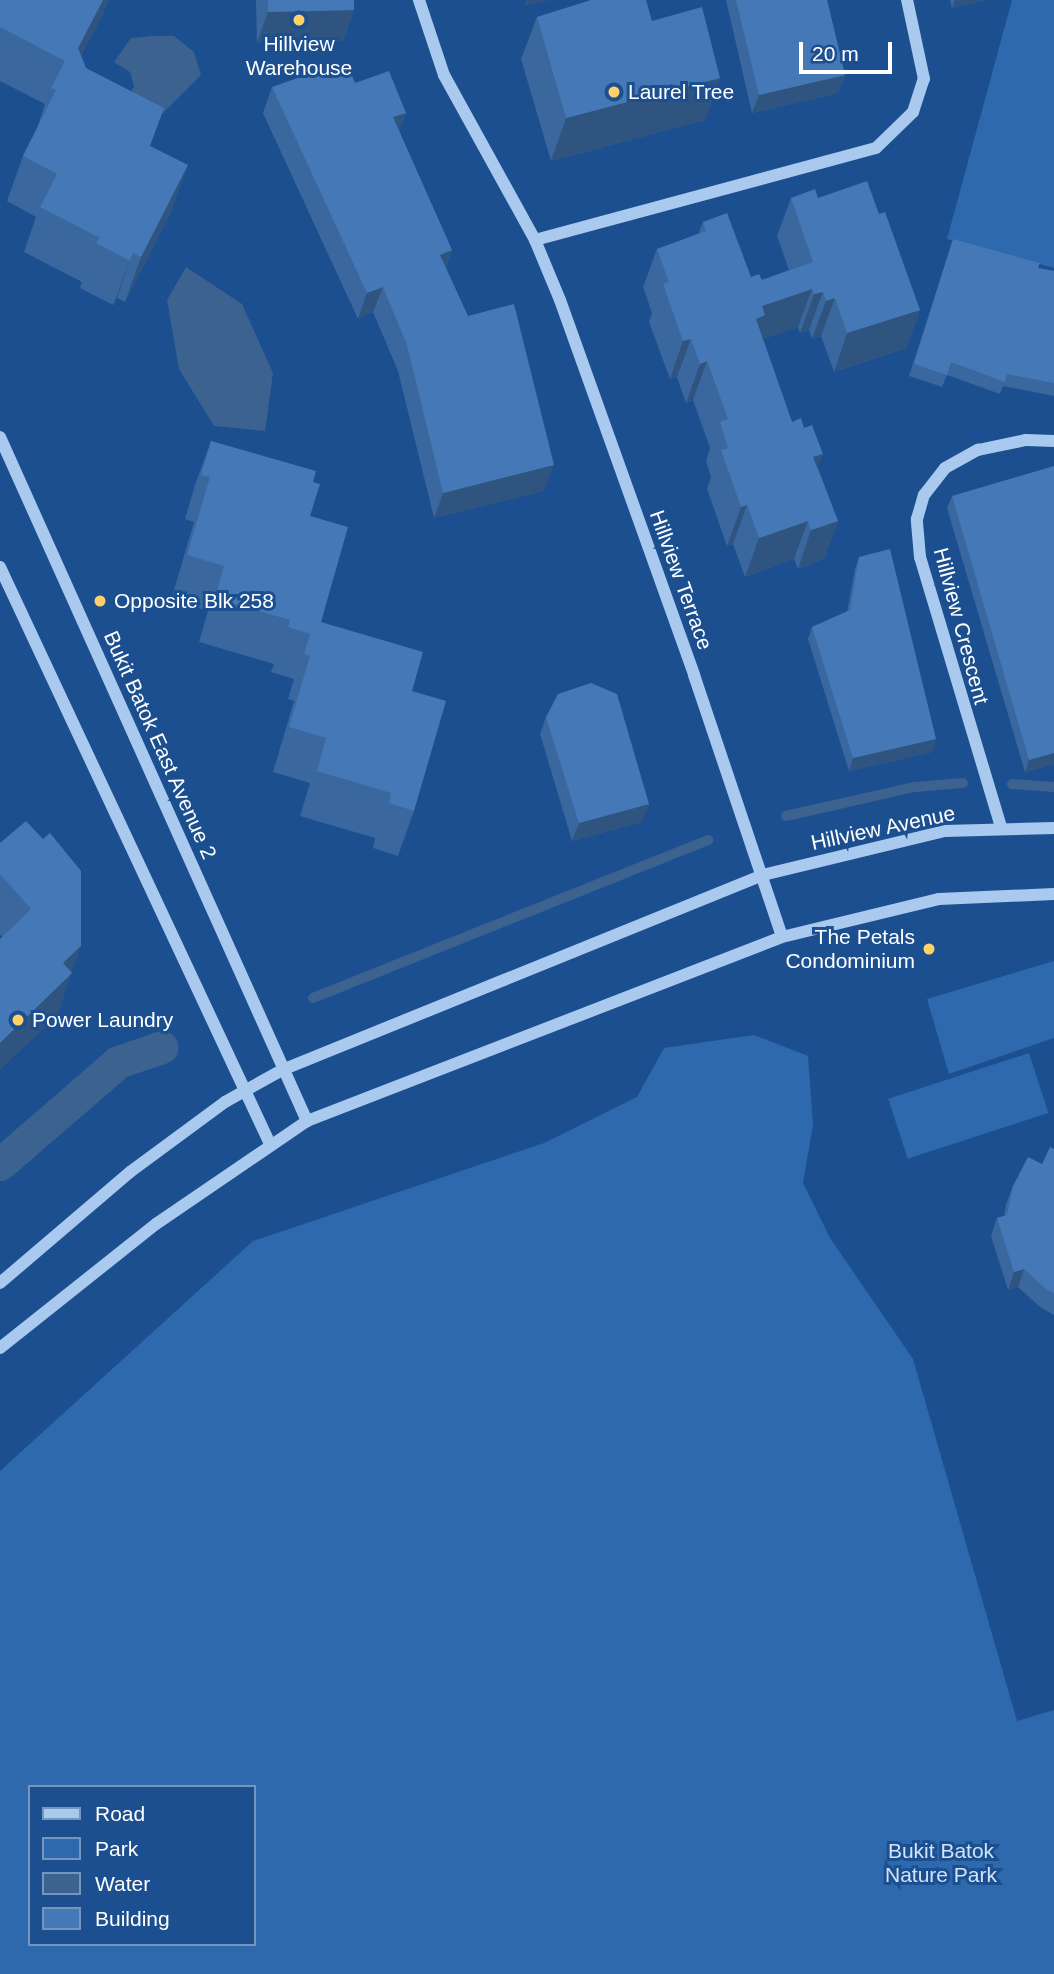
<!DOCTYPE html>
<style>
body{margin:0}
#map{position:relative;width:1054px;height:1974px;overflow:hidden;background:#1b4f8f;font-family:Arial,sans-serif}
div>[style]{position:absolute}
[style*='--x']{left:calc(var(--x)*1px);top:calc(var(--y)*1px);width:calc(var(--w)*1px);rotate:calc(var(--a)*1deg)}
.green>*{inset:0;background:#2e69ad;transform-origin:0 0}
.water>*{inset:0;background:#3c6290}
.stream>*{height:10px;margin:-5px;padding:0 5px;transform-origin:5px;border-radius:5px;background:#3c6290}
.canal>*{height:33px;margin:-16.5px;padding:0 16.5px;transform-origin:16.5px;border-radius:16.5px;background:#3c6290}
.minor>*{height:12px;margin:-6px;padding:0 6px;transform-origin:6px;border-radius:6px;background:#a9c9ee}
.wall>*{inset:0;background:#3a679d}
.shaded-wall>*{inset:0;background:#305480}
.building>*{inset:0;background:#4478b7}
.dots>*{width:19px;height:19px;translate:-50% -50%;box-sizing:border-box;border:4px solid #1b4f8f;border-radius:50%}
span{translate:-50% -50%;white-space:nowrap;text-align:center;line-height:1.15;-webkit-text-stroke:6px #1b4f8f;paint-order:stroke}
.poi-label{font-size:21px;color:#fff}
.left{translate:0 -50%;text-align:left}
.right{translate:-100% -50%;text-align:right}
.street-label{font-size:21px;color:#fff}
.park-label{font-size:21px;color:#cfe3fa}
.legend{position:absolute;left:28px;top:1785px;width:228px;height:161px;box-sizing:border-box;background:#1b4f8f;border:2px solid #7695bc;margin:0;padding:9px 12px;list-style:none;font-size:21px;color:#fff}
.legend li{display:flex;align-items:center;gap:14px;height:35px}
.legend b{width:35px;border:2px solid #7695bc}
.scale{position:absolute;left:799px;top:42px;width:93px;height:32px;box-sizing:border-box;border:4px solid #fff;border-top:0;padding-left:9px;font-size:21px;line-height:24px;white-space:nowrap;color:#fff;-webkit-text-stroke:5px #1b4f8f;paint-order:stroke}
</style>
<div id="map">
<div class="green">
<div style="clip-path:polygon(1012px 0,1054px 0,1054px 268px,947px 239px)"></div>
<div style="clip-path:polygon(1054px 961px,1054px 1038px,949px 1074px,927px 999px)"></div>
<div style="clip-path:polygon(evenodd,754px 1035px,808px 1056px,813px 1125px,803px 1183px,830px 1238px,913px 1359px,1017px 1721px,1054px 1710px,1054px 1974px,0 1974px,0 1471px,253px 1241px,544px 1143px,637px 1097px,664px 1048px,754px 1035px,30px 1787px,254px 1787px,254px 1944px,30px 1944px,30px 1787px)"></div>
<div style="left:1029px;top:1053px;width:63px;height:148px;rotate:72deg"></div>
</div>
<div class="water">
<div style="clip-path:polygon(152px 36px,174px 36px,194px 52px,201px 75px,162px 114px,127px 100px,134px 86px,130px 72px,114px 62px,131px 38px)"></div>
<div style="clip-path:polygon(186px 267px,242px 304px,273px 373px,265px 431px,214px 426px,179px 369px,167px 300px)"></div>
</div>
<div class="stream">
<div style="--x:1012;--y:784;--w:42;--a:4.1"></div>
<div style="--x:786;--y:816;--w:132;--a:-12.7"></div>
<div style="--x:915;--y:787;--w:48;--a:-4.8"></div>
<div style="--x:313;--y:998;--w:426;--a:-21.8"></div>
</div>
<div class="canal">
<div style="--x:0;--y:1164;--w:156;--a:-40.8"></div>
<div style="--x:118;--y:1062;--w:46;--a:-18.8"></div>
</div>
<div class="minor">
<div style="--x:419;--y:0;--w:79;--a:71.6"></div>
<div style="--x:444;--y:75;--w:188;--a:61.1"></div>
<div style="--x:535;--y:240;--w:65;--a:67.4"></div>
<div style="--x:560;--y:300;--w:398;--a:70.3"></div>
<div style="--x:694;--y:675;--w:276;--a:71.4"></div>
<div style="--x:535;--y:240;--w:353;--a:-15.1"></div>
<div style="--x:876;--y:148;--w:52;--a:-44.2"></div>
<div style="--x:913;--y:112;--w:35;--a:-72"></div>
<div style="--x:924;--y:79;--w:81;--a:-102.1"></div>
<div style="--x:0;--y:437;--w:750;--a:65.83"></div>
<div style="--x:0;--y:567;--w:637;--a:64.92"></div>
<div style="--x:1001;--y:827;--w:282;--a:-106.7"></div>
<div style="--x:920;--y:557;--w:38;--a:-95"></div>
<div style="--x:917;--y:519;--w:25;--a:-74"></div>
<div style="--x:924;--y:495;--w:34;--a:-52"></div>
<div style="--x:945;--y:468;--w:38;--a:-29"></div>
<div style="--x:978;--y:450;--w:49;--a:-11.8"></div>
<div style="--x:1026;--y:440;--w:28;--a:2"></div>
<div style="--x:0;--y:1283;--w:171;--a:-40.5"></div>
<div style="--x:130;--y:1172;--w:118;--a:-36.4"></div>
<div style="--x:225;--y:1102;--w:65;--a:-29.3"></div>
<div style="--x:282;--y:1070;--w:519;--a:-22.07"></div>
<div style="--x:763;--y:875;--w:187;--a:-13.6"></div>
<div style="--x:945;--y:831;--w:109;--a:-1.6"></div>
<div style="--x:0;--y:1348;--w:199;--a:-38.5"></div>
<div style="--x:156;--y:1224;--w:183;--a:-34.3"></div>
<div style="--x:307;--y:1121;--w:509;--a:-21.17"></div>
<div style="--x:782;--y:937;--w:162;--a:-13.6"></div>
<div style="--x:939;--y:899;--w:115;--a:-2.5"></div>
</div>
<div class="wall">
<div style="clip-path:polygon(0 0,108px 0,103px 14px,81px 56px,86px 68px,150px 146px,172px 210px,125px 302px,117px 298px,113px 305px,80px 288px,82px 282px,24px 252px,36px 217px,7px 201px,23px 156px,36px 131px,45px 104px,0 81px)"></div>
<div style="clip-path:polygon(256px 0,354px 0,354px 10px,343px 41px,257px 43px)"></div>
<div style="clip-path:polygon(726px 0,827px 0,845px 75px,838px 93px,752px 113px)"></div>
<div style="clip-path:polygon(950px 0,985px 0,952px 8px)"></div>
<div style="clip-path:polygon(537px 17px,652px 21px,720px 78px,705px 120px,551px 161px,521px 59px)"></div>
<div style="clip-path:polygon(355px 83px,406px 113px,399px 131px,452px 250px,446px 268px,544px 491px,434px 518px,398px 371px,373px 312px,358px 319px,263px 113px,272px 87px)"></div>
<div style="clip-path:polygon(791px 198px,818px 198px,879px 214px,920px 310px,906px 348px,834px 372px,821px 336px,812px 339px,809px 330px,800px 333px,798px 327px,763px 339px,792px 422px,818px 468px,838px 521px,824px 559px,798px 569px,794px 559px,745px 577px,733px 544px,727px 546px,707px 489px,711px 477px,706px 461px,710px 448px,693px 400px,686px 403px,677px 377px,670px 379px,649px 322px,652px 313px,643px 287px,657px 249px,698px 234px,703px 222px,751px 277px,762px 280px,789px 270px,777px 236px)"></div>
<div style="clip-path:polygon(953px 239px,1038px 268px,1054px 271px,1054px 396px,1003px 386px,1000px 394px,947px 375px,942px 387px,909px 376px)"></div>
<div style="clip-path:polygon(211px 441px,313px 482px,310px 516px,321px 622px,412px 691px,414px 811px,398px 856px,373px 848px,375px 838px,300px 816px,310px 783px,273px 772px,294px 701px,288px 699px,294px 679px,271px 672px,274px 664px,199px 642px,208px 611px,171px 600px,194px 522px,185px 519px,195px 485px)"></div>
<div style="clip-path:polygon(952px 496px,1054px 764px,1025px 772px,947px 508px)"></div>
<div style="clip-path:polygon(859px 557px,932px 752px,849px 771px,808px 639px,812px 627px,847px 612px,855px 569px)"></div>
<div style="clip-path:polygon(546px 717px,649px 804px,642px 822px,572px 841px,540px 734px)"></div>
<div style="clip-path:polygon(0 843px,71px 972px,57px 1016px,0 934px)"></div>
<div style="clip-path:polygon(1054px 1149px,1054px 1315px,1040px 1307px,1018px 1287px,1008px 1290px,991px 1236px,997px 1218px,1004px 1216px,1006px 1204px,1013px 1186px,1042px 1164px)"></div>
</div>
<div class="shaded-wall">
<div style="clip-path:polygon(103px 0,108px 0,103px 14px,62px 93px,78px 48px)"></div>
<div style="clip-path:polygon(526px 0,551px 0,524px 6px)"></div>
<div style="clip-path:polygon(955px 0,985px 0,952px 8px)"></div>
<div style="clip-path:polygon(354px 10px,343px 41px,257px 43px,268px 12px)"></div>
<div style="clip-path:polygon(845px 75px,838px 93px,752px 113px,759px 95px)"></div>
<div style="clip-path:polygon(720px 78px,705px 120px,551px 161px,566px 118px)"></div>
<div style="clip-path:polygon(406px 113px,397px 138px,393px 117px)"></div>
<div style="clip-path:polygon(188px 165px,172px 210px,125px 302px,141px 257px)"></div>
<div style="clip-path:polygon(452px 250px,443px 275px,440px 255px)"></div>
<div style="clip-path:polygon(133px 253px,117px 298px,113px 305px,130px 261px)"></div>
<div style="clip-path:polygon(383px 287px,373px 312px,358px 319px,367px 293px)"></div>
<div style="clip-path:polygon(812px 289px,798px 327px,756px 342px,756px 319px,762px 306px)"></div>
<div style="clip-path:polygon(823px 292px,809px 330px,800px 333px,814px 294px)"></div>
<div style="clip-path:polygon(835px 298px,821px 336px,812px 339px,826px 301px)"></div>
<div style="clip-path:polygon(920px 310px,906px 348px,834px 372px,847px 333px)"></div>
<div style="clip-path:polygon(691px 339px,677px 377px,670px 379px,683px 341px)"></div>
<div style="clip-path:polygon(707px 361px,693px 400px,686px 403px,700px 364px)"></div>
<div style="clip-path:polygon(823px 454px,809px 492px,813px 457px)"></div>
<div style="clip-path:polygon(554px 465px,544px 491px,434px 518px,443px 493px)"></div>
<div style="clip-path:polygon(747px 505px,733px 544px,727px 546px,741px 507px)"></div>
<div style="clip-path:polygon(808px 521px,794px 559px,745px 577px,759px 538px)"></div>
<div style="clip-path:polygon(838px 521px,824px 559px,798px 569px,811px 530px)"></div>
<div style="clip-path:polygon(936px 739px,932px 752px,849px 771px,853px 758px)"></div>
<div style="clip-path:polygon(1054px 753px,1054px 764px,1025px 772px,1029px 760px)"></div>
<div style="clip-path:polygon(649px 804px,642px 822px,572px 841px,579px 823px)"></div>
<div style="clip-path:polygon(81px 946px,57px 1016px,0 1070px,0 1043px,63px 963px)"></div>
<div style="clip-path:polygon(1024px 1269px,1018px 1287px,1008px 1290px,1014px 1272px)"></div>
</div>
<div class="building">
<div style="clip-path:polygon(0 0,103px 0,78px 48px,86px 68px,164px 108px,150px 146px,188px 165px,141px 257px,133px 253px,130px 261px,96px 243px,100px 238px,40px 207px,57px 174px,23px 156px,56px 90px,51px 88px,65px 61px,0 27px)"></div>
<div style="clip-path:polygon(268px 0,354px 0,354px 10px,268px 12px)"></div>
<div style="clip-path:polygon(591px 0,646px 0,652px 21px,702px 7px,720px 78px,566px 118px,537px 17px)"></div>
<div style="clip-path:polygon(736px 0,827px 0,845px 75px,759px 95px)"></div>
<div style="clip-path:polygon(346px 61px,355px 83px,389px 71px,406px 113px,393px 117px,452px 250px,440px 255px,468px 316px,514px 304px,554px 465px,443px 493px,407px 345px,383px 287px,367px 293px,272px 87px)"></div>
<div style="clip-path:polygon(867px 181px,879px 214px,885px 212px,920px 310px,847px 333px,835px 298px,826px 301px,823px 292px,814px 294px,812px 289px,762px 306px,765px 315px,756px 319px,792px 422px,801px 418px,804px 428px,812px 425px,823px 454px,813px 457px,838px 521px,811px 530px,808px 521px,759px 538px,747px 505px,741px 507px,721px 450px,728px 448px,720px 422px,728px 419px,707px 361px,700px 364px,691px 339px,683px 341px,663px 284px,669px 282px,657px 249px,706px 231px,703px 222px,727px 213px,751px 277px,759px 274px,762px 280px,813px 262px,791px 198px,815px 189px,818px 198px)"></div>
<div style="clip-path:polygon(953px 239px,1040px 263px,1038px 268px,1054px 271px,1054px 383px,1007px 374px,1005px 382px,951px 362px,947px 375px,914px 364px)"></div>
<div style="clip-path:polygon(211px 441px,316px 471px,313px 482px,320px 484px,310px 516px,348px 527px,321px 622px,423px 652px,412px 691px,446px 701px,414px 811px,389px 803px,391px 793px,317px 771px,326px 738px,289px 727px,310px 656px,304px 654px,310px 634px,288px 627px,290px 620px,215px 598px,224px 566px,187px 555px,210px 477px,201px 475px)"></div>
<div style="clip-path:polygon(1054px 466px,1054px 753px,1029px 760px,952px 496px)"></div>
<div style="clip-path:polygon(890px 549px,936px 739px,853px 758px,812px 627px,850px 610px,859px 557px)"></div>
<div style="clip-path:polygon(591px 683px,617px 694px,649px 804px,579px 823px,546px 717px,558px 694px)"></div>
<div style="clip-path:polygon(26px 821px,43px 839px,50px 833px,81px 871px,81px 946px,63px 963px,72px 973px,0 1043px,0 939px,31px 909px,0 874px,0 843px)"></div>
<div style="clip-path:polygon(1050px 1147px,1054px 1149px,1054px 1293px,1046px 1289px,1024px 1269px,1014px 1272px,997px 1218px,1007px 1215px,1013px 1186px,1028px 1157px,1042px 1164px)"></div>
</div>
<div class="dots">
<div style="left:299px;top:20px;background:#ffd166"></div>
<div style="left:614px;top:92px;background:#ffd166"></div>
<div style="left:100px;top:601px;background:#ffd166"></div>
<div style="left:929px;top:949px;background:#ffd166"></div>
<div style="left:18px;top:1020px;background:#ffd166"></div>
</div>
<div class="poi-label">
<span style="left:299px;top:56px">Hillview<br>Warehouse</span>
<span class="left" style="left:628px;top:92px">Laurel Tree</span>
<span class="left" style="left:114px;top:601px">Opposite Blk 258</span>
<span class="right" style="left:915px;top:949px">The Petals<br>Condominium</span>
<span class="left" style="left:32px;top:1020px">Power Laundry</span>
</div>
<div class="street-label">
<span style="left:681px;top:580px;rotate:70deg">Hillview Terrace</span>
<span style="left:961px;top:626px;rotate:75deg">Hillview Crescent</span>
<span style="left:160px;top:745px;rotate:66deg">Bukit Batok East Avenue 2</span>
<span style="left:883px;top:828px;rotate:-12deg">Hillview Avenue</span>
</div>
<div class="park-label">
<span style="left:941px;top:1863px">Bukit Batok<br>Nature Park</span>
</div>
<ul class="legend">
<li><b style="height:9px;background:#a9c9ee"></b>Road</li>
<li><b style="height:19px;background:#2e69ad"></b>Park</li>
<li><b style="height:19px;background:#3c6290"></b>Water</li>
<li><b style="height:19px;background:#4478b7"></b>Building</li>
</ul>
<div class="scale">20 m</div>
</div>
